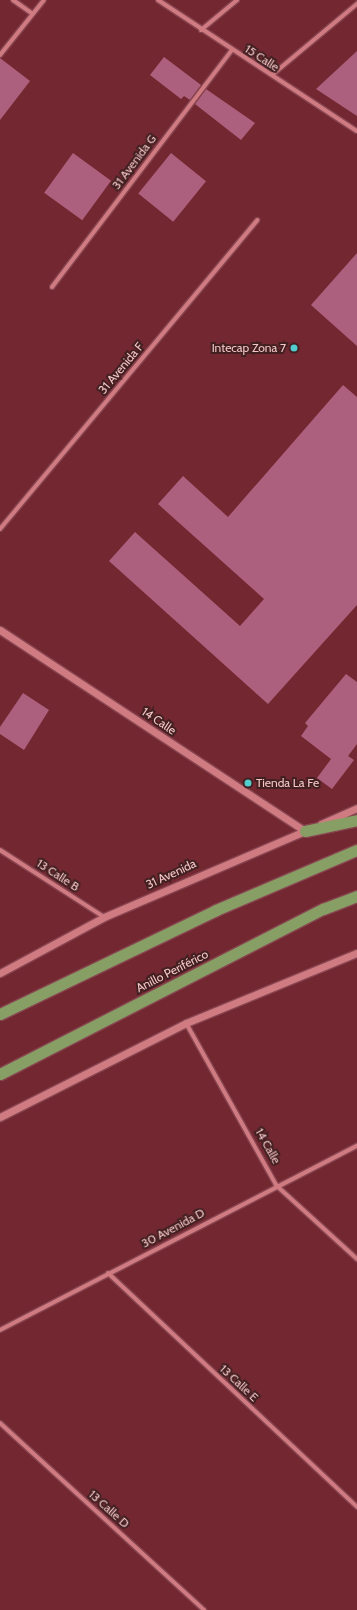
<!DOCTYPE html>
<meta charset="utf-8">
<style>
body{margin:0}
#map{position:relative;width:357px;height:1610px;overflow:hidden;background:#732831;font-family:Cabin,sans-serif}
div>[style]{position:absolute}
[style*='--x']{left:calc(var(--x)*1px);top:calc(var(--y)*1px);width:calc(var(--w)*1px);rotate:calc(var(--a)*1deg)}
.building>*{inset:0;background:#ad607e;transform-origin:0 0}
.roads{filter:drop-shadow(1px 0 #874550) drop-shadow(-1px 0 #874550) drop-shadow(0 1px #874550) drop-shadow(0 -1px #874550)}
.pedestrian>*{height:3.5px;margin:-1.75px;padding:0 1.75px;transform-origin:1.75px;border-radius:1.75px;background:#d07b81}
.minor>*{height:4px;margin:-2px;padding:0 2px;transform-origin:2px;border-radius:2px;background:#d07b81}
.tertiary>*{height:7px;margin:-3.5px;padding:0 3.5px;transform-origin:3.5px;border-radius:3.5px;background:#d07b81}
.trunk>*{height:11px;margin:-5.5px;padding:0 5.5px;transform-origin:5.5px;border-radius:5.5px;background:#879f64}
.dots>*{width:11px;height:11px;translate:-50% -50%;box-sizing:border-box;border:2px solid #422022;border-radius:50%}
span{translate:-50% -50%;white-space:nowrap;text-align:center;line-height:1.15;-webkit-text-stroke:4px #422022;paint-order:stroke}
.street-label{font-size:12px;color:#f4c6c7}
.poi-label{font-size:12px;color:#f4c6c7}
.right{translate:-100% -50%;text-align:right}
.left{translate:0 -50%;text-align:left}
</style>
<div id="map">
<div class="building">
<div style="clip-path:polygon(357px 51px,357px 116px,316px 89px)"></div>
<div style="clip-path:polygon(164px 57px,201px 85px,190px 100px,184px 96px,181px 99px,150px 75px)"></div>
<div style="clip-path:polygon(0 58px,30px 81px,0 120px)"></div>
<div style="clip-path:polygon(206px 89px,255px 123px,241px 140px,195px 104px)"></div>
<div style="left:73px;top:153px;width:47px;height:49px;rotate:36deg"></div>
<div style="left:171px;top:153px;width:45px;height:52px;rotate:39deg"></div>
<div style="clip-path:polygon(357px 253px,357px 346px,311px 305px)"></div>
<div style="clip-path:polygon(343px 385px,357px 397px,357px 605px,268px 704px,109px 561px,135px 532px,240px 626px,264px 599px,158px 504px,183px 476px,228px 517px)"></div>
<div style="clip-path:polygon(346px 674px,357px 682px,357px 744px,348px 756px,354px 760px,332px 789px,317px 778px,331px 759px,301px 736px,308px 726px,305px 723px)"></div>
<div style="clip-path:polygon(23px 693px,49px 710px,24px 750px,0 734px,0 727px)"></div>
</div>
<div class="roads">
<div class="pedestrian">
<div style="--x:272;--y:75;--w:111;--a:-39.9"></div>
</div>
<div class="minor">
<div style="--x:13;--y:0;--w:24;--a:35"></div>
<div style="--x:158;--y:0;--w:238;--a:33.4"></div>
<div style="--x:201;--y:30;--w:47;--a:-39.8"></div>
<div style="--x:0;--y:55;--w:70;--a:-51.3"></div>
<div style="--x:52;--y:287;--w:298;--a:-52.8"></div>
<div style="--x:0;--y:529;--w:402;--a:-50.2"></div>
<div style="--x:0;--y:850;--w:124;--a:32.8"></div>
<div style="--x:186;--y:1023;--w:185;--a:60.9"></div>
<div style="--x:276;--y:1185;--w:110;--a:42.4"></div>
<div style="--x:108;--y:1273;--w:342;--a:43.2"></div>
<div style="--x:0;--y:1330;--w:402;--a:-27.3"></div>
<div style="--x:0;--y:1423;--w:277;--a:42.5"></div>
</div>
<div class="tertiary">
<div style="--x:0;--y:630;--w:365;--a:33.4"></div>
<div style="--x:321;--y:824;--w:39;--a:-24"></div>
<div style="--x:0;--y:973;--w:118;--a:-28.3"></div>
<div style="--x:104;--y:917;--w:221;--a:-23.2"></div>
<div style="--x:0;--y:1117;--w:208;--a:-26.8"></div>
<div style="--x:186;--y:1023;--w:185;--a:-22.3"></div>
</div>
<div class="trunk">
<div style="--x:305;--y:831;--w:53;--a:-11.9"></div>
<div style="--x:0;--y:1014;--w:240;--a:-25.7"></div>
<div style="--x:216;--y:910;--w:153;--a:-23.1"></div>
<div style="--x:0;--y:1074;--w:363;--a:-27.1"></div>
<div style="--x:323;--y:909;--w:36;--a:-21"></div>
</div>
</div>
<div class="dots">
<div style="left:294px;top:348px;background:#52cdce"></div>
<div style="left:248px;top:783px;background:#52cdce"></div>
</div>
<div class="street-label">
<span style="left:262px;top:58px;rotate:33deg">15 Calle</span>
<span style="left:134px;top:162px;rotate:-53deg">31 Avenida G</span>
<span style="left:121px;top:368px;rotate:-50deg">31 Avenida F</span>
<span style="left:159px;top:721px;rotate:34deg">14 Calle</span>
<span style="left:171px;top:874px;rotate:-25deg">31 Avenida</span>
<span style="left:58px;top:875px;rotate:33deg">13 Calle B</span>
<span style="left:172px;top:971px;rotate:-27deg">Anillo Periférico</span>
<span style="left:268px;top:1146px;rotate:61deg">14 Calle</span>
<span style="left:173px;top:1228px;rotate:-28deg">30 Avenida D</span>
<span style="left:239px;top:1383px;rotate:43deg">13 Calle E</span>
<span style="left:109px;top:1509px;rotate:42deg">13 Calle D</span>
</div>
<div class="poi-label">
<span class="right" style="left:286px;top:348px">Intecap Zona 7</span>
<span class="left" style="left:256px;top:783px">Tienda La Fe</span>
</div>
</div>
